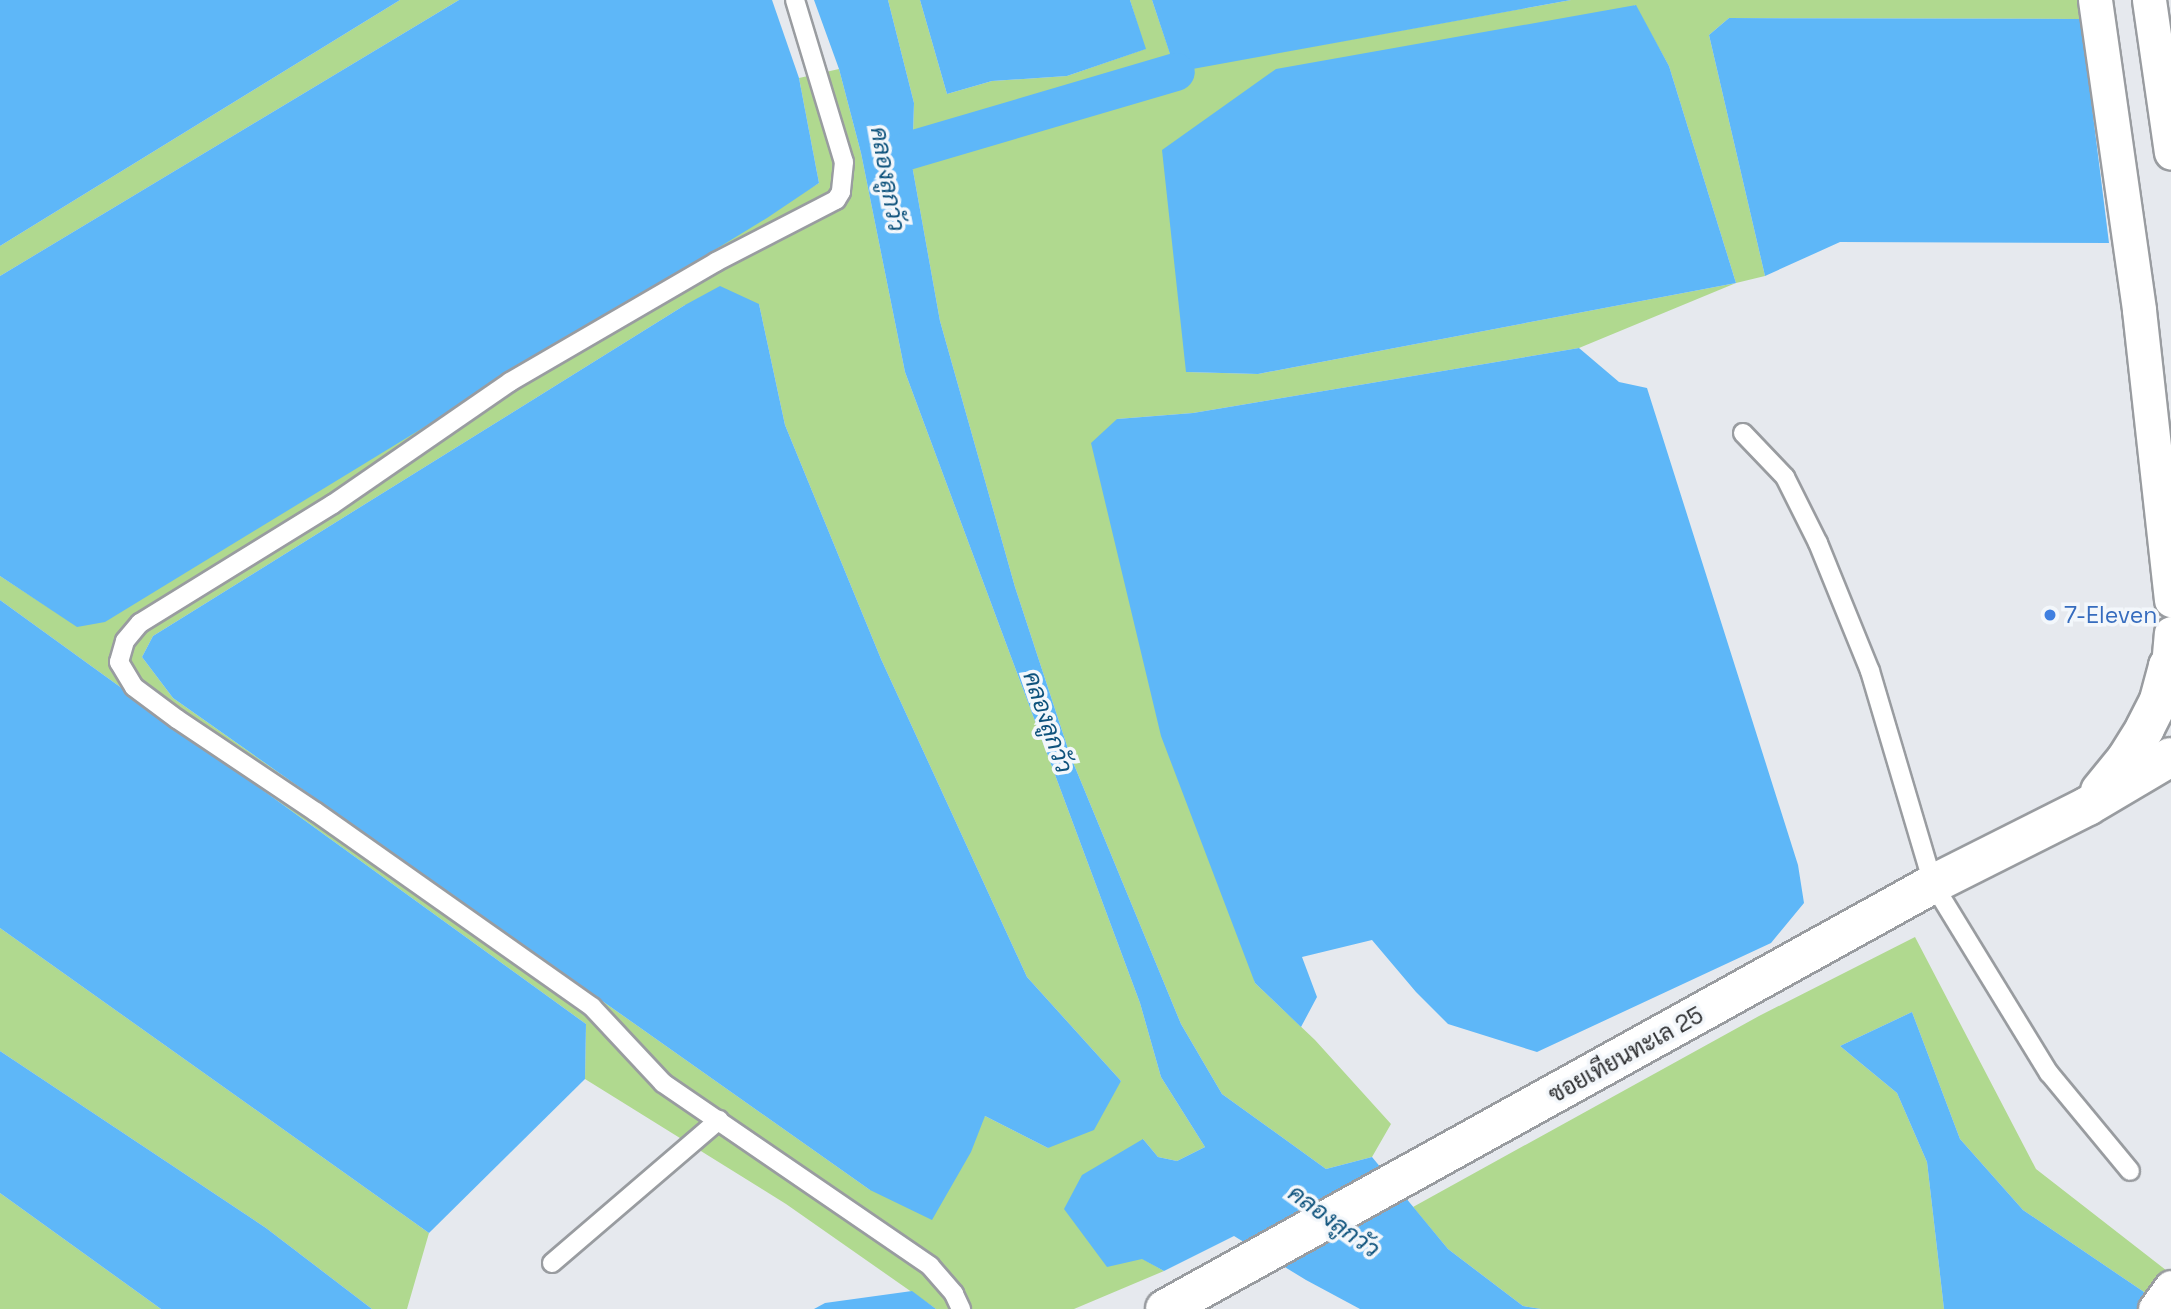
<!DOCTYPE html>
<meta charset="utf-8">
<style>
body{margin:0}
#map{position:relative;width:2171px;height:1309px;overflow:hidden;background:#e6e9ee;font-family:"Space Grotesk",Sarabun,sans-serif}
div>[style]{position:absolute}
[style*='--x']{left:calc(var(--x)*1px);top:calc(var(--y)*1px);width:calc(var(--w)*1px);rotate:calc(var(--a)*1deg)}
.green>*{inset:0;background:#b0d98f}
.water>*{inset:0;background:#5eb7f8}
.canal>*{height:38px;margin:-19px;padding:0 19px;transform-origin:19px;border-radius:19px;background:#5eb7f8}
.roads{filter:drop-shadow(2px 0 #999ca0) drop-shadow(-2px 0 #999ca0) drop-shadow(0 2px #999ca0) drop-shadow(0 -2px #999ca0)}
.lane>*{height:18px;margin:-9px;padding:0 9px;transform-origin:9px;border-radius:9px;background:#fff}
.street>*{height:33px;margin:-16.5px;padding:0 16.5px;transform-origin:16.5px;border-radius:16.5px;background:#fff}
.secondary>*{height:38px;margin:-19px;padding:0 19px;transform-origin:19px;border-radius:19px;background:#fff}
.dots>*{width:19px;height:19px;translate:-50% -50%;box-sizing:border-box;border:4px solid #f3f7fb;border-radius:50%}
span{translate:-50% -50%;white-space:nowrap;text-align:center;line-height:1.15;-webkit-text-stroke:7px #f3f7fb;paint-order:stroke}
.shop-label{font-size:23px;color:#366cbe}
.left{translate:0 -50%;text-align:left}
.street-label{font-size:23px;color:#2e2f31}
.water-label{font-size:24px;color:#0d527c;font-style:italic}
</style>
<div id="map">
<div class="green">
<div style="clip-path:polygon(400px 0,459px 0,0 276px,0 246px)"></div>
<div style="clip-path:polygon(evenodd,888px 0,920px 0,947px 94px,992px 81px,1067px 76px,1145px 49px,1130px 0,1152px 0,1176px 71px,1571px 0,2078px 0,2081px 19px,1729px 18px,1709px 35px,1765px 276px,1736px 283px,1579px 348px,1193px 413px,1117px 419px,1255px 983px,1315px 1040px,1391px 1124px,1372px 1157px,1326px 1169px,1222px 1094px,1181px 1024px,1070px 755px,1015px 587px,940px 321px,912px 165px,914px 103px,888px 0,1635px 5px,1669px 66px,1736px 283px,1258px 374px,1186px 372px,1635px 5px)"></div>
<div style="clip-path:polygon(evenodd,839px 69px,861px 153px,905px 372px,1140px 1003px,1161px 1077px,1205px 1147px,1177px 1161px,1158px 1157px,1143px 1139px,1143px 1259px,1164px 1271px,1074px 1309px,936px 1309px,786px 1204px,585px 1079px,586px 1024px,0 600px,0 576px,77px 626px,819px 183px,799px 78px,839px 69px,759px 304px,785px 425px,881px 659px,1027px 977px,1121px 1081px,1048px 1148px,985px 1116px,870px 1190px,173px 698px,142px 657px,153px 636px,685px 305px,759px 304px)"></div>
<div style="clip-path:polygon(0 928px,429px 1233px,407px 1309px,372px 1309px,266px 1228px,0 1051px)"></div>
<div style="clip-path:polygon(1915px 937px,2036px 1169px,2171px 1274px,2166px 1301px,2144px 1292px,2023px 1210px,1960px 1139px,1912px 1012px,1840px 1046px,1897px 1093px,1927px 1162px,1944px 1309px,1541px 1309px,1523px 1306px,1448px 1249px,1413px 1207px,1759px 1016px)"></div>
<div style="clip-path:polygon(0 1193px,161px 1309px,0 1309px)"></div>
</div>
<div class="water">
<div style="clip-path:polygon(0 0,400px 0,0 246px)"></div>
<div style="clip-path:polygon(459px 0,772px 0,799px 78px,819px 183px,767px 218px,105px 622px,77px 627px,0 576px,0 276px)"></div>
<div style="clip-path:polygon(814px 0,888px 0,914px 103px,912px 165px,940px 321px,1015px 587px,1070px 755px,1181px 1024px,1222px 1094px,1326px 1169px,1372px 1157px,1448px 1249px,1523px 1306px,1541px 1309px,1360px 1309px,1306px 1280px,1234px 1236px,1164px 1271px,1142px 1259px,1107px 1267px,1064px 1209px,1082px 1175px,1143px 1139px,1158px 1157px,1177px 1161px,1205px 1147px,1161px 1077px,1140px 1003px,905px 372px,861px 153px,839px 69px)"></div>
<div style="clip-path:polygon(920px 0,1130px 0,1146px 49px,1067px 76px,992px 81px,947px 94px)"></div>
<div style="clip-path:polygon(1152px 0,1571px 0,1176px 72px)"></div>
<div style="clip-path:polygon(1636px 5px,1669px 66px,1736px 283px,1258px 374px,1186px 372px,1162px 150px,1276px 69px)"></div>
<div style="clip-path:polygon(1729px 18px,2081px 19px,2109px 243px,1840px 242px,1765px 276px,1709px 35px)"></div>
<div style="clip-path:polygon(720px 286px,759px 304px,785px 425px,881px 659px,1027px 977px,1121px 1081px,1094px 1130px,1048px 1148px,985px 1116px,971px 1152px,932px 1220px,870px 1190px,173px 698px,142px 657px,153px 636px,685px 305px)"></div>
<div style="clip-path:polygon(1579px 348px,1619px 382px,1647px 388px,1798px 865px,1804px 903px,1771px 943px,1537px 1052px,1448px 1024px,1416px 992px,1372px 940px,1302px 957px,1317px 997px,1301px 1027px,1255px 983px,1161px 736px,1091px 443px,1117px 419px,1193px 413px)"></div>
<div style="clip-path:polygon(0 600px,586px 1024px,585px 1079px,429px 1233px,0 928px)"></div>
<div style="clip-path:polygon(1912px 1012px,1960px 1139px,2023px 1210px,2144px 1292px,2139px 1309px,1944px 1309px,1927px 1162px,1897px 1093px,1840px 1046px)"></div>
<div style="clip-path:polygon(0 1051px,266px 1228px,372px 1309px,161px 1309px,0 1193px)"></div>
<div style="clip-path:polygon(912px 1291px,936px 1309px,814px 1309px,825px 1303px)"></div>
</div>
<div class="canal">
<div style="--x:887;--y:157;--w:301;--a:-16.4"></div>
</div>
<div class="roads">
<div class="lane">
<div style="--x:795;--y:0;--w:169;--a:73.2"></div>
<div style="--x:844;--y:162;--w:30;--a:96"></div>
<div style="--x:841;--y:192;--w:9;--a:122"></div>
<div style="--x:836;--y:200;--w:135;--a:152.7"></div>
<div style="--x:716;--y:262;--w:238;--a:149.8"></div>
<div style="--x:510;--y:382;--w:215;--a:145.4"></div>
<div style="--x:333;--y:504;--w:227;--a:148.3"></div>
<div style="--x:140;--y:623;--w:23;--a:130"></div>
<div style="--x:125;--y:641;--w:22;--a:106"></div>
<div style="--x:119;--y:662;--w:29;--a:59"></div>
<div style="--x:134;--y:687;--w:54;--a:36.7"></div>
<div style="--x:177;--y:719;--w:167;--a:33.8"></div>
<div style="--x:316;--y:812;--w:338;--a:35.2"></div>
<div style="--x:592;--y:1007;--w:104;--a:46.9"></div>
<div style="--x:663;--y:1083;--w:324;--a:34.4"></div>
<div style="--x:930;--y:1266;--w:37;--a:49"></div>
<div style="--x:954;--y:1294;--w:17;--a:65"></div>
<div style="--x:1743;--y:433;--w:61;--a:46.3"></div>
<div style="--x:1785;--y:477;--w:74;--a:63.4"></div>
<div style="--x:1818;--y:543;--w:138;--a:67.9"></div>
<div style="--x:1870;--y:671;--w:222;--a:73.5"></div>
<div style="--x:1933;--y:884;--w:222;--a:58.5"></div>
<div style="--x:2049;--y:1073;--w:127;--a:50.4"></div>
<div style="--x:552;--y:1263;--w:220;--a:-40.6"></div>
</div>
<div class="street">
<div style="--x:2095;--y:0;--w:313;--a:81.9"></div>
<div style="--x:2139;--y:310;--w:292;--a:83.7"></div>
<div style="--x:2149;--y:0;--w:154;--a:81.8"></div>
<div style="--x:2168;--y:666;--w:33;--a:-85"></div>
<div style="--x:2155;--y:1309;--w:27;--a:-54"></div>
</div>
<div class="secondary">
<div style="--x:2100;--y:791;--w:41;--a:-50.9"></div>
<div style="--x:2126;--y:759;--w:36;--a:-58"></div>
<div style="--x:2145;--y:728;--w:31;--a:-63"></div>
<div style="--x:2159;--y:700;--w:35;--a:-75"></div>
<div style="--x:2168;--y:666;--w:4;--a:45"></div>
<div style="--x:1165;--y:1309;--w:878;--a:-28.96"></div>
<div style="--x:1933;--y:884;--w:174;--a:-26.7"></div>
<div style="--x:2088;--y:806;--w:96;--a:-30.6"></div>
</div>
</div>
<div class="dots">
<div style="left:2050px;top:615px;background:#3f7fe0"></div>
</div>
<div class="shop-label">
<span class="left" style="left:2064px;top:615px">7-Eleven</span>
</div>
<div class="street-label">
<span style="left:1626px;top:1055px;rotate:-29deg">ซอยเทียนทะเล 25</span>
</div>
<div class="water-label">
<span style="left:888px;top:179px;rotate:80deg">คลองลูกวัว</span>
<span style="left:1048px;top:722px;rotate:71deg">คลองลูกวัว</span>
<span style="left:1334px;top:1221px;rotate:36deg">คลองลูกวัว</span>
</div>
</div>
